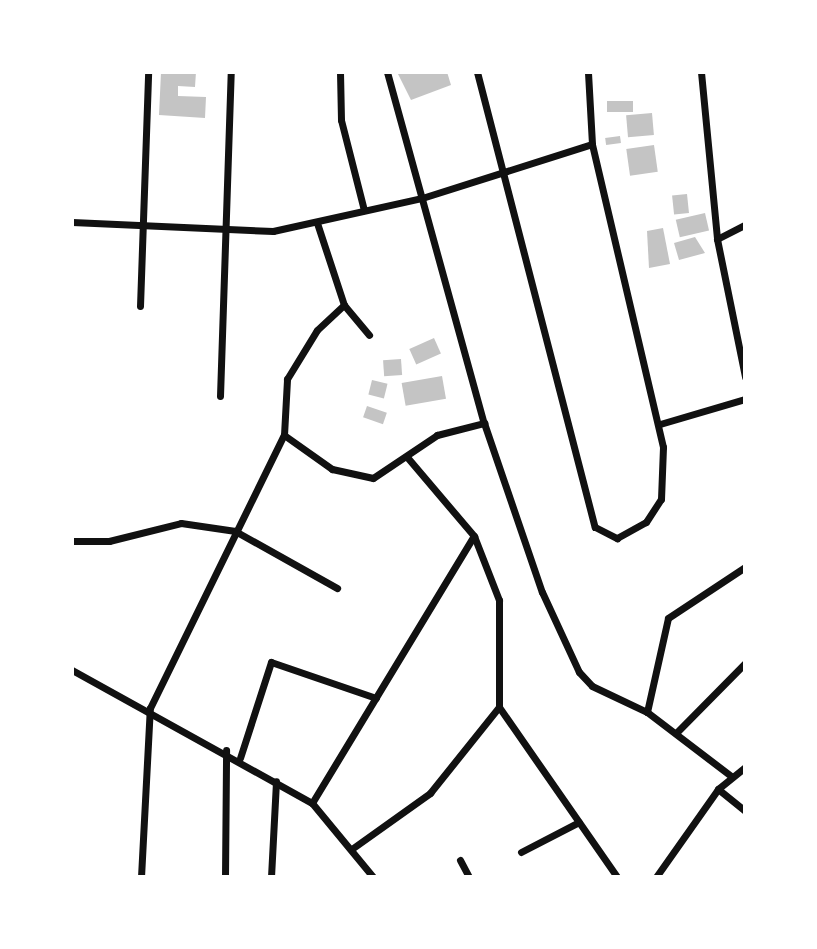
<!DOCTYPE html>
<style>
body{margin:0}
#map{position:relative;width:817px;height:949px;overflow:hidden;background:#fff;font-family:Arial,sans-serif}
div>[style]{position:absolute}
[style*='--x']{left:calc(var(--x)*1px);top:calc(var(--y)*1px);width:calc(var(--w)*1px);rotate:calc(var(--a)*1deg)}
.building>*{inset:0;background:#c4c4c4;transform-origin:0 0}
.minor>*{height:7px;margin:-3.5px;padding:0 3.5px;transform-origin:3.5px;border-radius:3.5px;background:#111}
span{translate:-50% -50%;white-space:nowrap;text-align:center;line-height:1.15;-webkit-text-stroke:8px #fff;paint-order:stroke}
.frame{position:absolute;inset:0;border:74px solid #fff;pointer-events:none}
</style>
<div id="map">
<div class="building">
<div style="clip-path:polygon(161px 72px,196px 72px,195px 87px,178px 86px,178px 96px,206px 97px,205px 118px,159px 115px)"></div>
<div style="clip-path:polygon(397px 72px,447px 72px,451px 85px,411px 100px)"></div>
<div style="left:633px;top:101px;width:11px;height:26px;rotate:90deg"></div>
<div style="left:652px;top:113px;width:22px;height:26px;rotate:85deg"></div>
<div style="left:620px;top:136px;width:7px;height:15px;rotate:82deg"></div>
<div style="left:654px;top:145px;width:27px;height:28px;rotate:82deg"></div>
<div style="left:687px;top:194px;width:19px;height:15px;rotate:84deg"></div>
<div style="left:705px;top:213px;width:18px;height:30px;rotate:77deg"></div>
<div style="clip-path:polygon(663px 228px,670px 264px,649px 268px,647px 231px)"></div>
<div style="clip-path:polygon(695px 237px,705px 253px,679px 260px,674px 243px)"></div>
<div style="left:434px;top:338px;width:17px;height:27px;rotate:66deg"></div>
<div style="left:401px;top:359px;width:16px;height:18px;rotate:86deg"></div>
<div style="left:442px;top:376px;width:23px;height:41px;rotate:80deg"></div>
<div style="left:372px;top:380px;width:16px;height:15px;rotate:14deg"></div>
<div style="left:367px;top:406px;width:21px;height:12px;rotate:19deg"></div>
</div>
<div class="minor">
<div style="--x:340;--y:72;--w:48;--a:88.8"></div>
<div style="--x:341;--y:120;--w:93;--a:75.7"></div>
<div style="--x:387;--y:72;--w:364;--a:74.6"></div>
<div style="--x:484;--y:423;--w:179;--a:71.1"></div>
<div style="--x:542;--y:592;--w:88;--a:65.2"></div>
<div style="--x:579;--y:672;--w:19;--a:47"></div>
<div style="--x:592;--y:686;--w:61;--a:25.3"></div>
<div style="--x:477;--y:72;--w:470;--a:75.5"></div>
<div style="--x:595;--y:527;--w:25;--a:27"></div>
<div style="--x:617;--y:538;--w:33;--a:-29"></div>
<div style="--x:646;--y:522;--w:27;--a:-57"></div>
<div style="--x:661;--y:499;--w:52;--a:-87.8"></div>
<div style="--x:663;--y:447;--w:311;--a:-103.2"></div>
<div style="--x:592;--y:144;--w:72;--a:-93.2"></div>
<div style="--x:701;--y:72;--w:168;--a:84.5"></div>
<div style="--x:717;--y:239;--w:141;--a:78.5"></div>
<div style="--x:72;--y:222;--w:201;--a:2.6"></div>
<div style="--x:273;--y:231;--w:153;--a:-12.5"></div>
<div style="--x:422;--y:198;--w:178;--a:-17.6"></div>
<div style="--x:717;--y:239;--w:31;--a:-27"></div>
<div style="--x:344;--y:305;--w:39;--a:50"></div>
<div style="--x:140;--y:306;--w:234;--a:-88"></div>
<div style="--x:220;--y:396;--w:324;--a:-88.1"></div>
<div style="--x:660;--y:424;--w:89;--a:-16.4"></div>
<div style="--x:284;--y:435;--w:59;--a:35.3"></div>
<div style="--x:332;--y:469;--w:42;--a:12.4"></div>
<div style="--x:373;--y:478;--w:77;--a:-33.9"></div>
<div style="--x:437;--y:435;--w:49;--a:-14.3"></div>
<div style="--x:407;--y:457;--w:104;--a:49.7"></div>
<div style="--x:474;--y:536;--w:69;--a:68.7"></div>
<div style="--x:499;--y:600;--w:107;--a:90"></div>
<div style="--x:499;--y:707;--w:207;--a:55.2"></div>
<div style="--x:72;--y:541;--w:37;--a:0"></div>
<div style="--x:109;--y:541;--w:74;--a:-14"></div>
<div style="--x:181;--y:523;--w:55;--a:8.4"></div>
<div style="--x:235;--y:531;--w:117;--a:29.2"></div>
<div style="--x:72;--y:670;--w:274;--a:29"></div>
<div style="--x:312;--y:803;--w:96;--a:50.5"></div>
<div style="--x:677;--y:732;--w:97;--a:-45.4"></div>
<div style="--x:240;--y:758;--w:101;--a:-72.1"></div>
<div style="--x:271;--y:662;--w:111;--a:18.9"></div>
<div style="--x:731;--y:776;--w:106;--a:-142.7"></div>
<div style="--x:647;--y:712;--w:96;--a:-77.4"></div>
<div style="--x:668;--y:618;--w:92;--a:-33.5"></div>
<div style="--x:718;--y:789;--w:35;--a:39"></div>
<div style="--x:312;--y:803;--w:312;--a:-58.8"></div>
<div style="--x:353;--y:848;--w:95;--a:-35.5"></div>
<div style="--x:430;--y:793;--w:110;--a:-51.3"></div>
<div style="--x:521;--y:852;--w:65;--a:-27.3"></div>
<div style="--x:460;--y:860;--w:19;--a:62"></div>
<div style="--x:141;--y:877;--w:169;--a:-87"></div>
<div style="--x:150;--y:708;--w:304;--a:-63.9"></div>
<div style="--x:284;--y:435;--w:56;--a:-86.9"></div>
<div style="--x:287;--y:379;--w:57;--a:-58.5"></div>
<div style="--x:317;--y:330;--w:37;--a:-43"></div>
<div style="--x:344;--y:305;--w:86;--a:-108.2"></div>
<div style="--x:225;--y:877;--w:127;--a:-89.5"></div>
<div style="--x:271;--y:877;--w:96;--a:-87"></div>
<div style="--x:656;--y:877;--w:108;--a:-54.8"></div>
<div style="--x:718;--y:789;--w:35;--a:-39"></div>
</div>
<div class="frame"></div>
</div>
